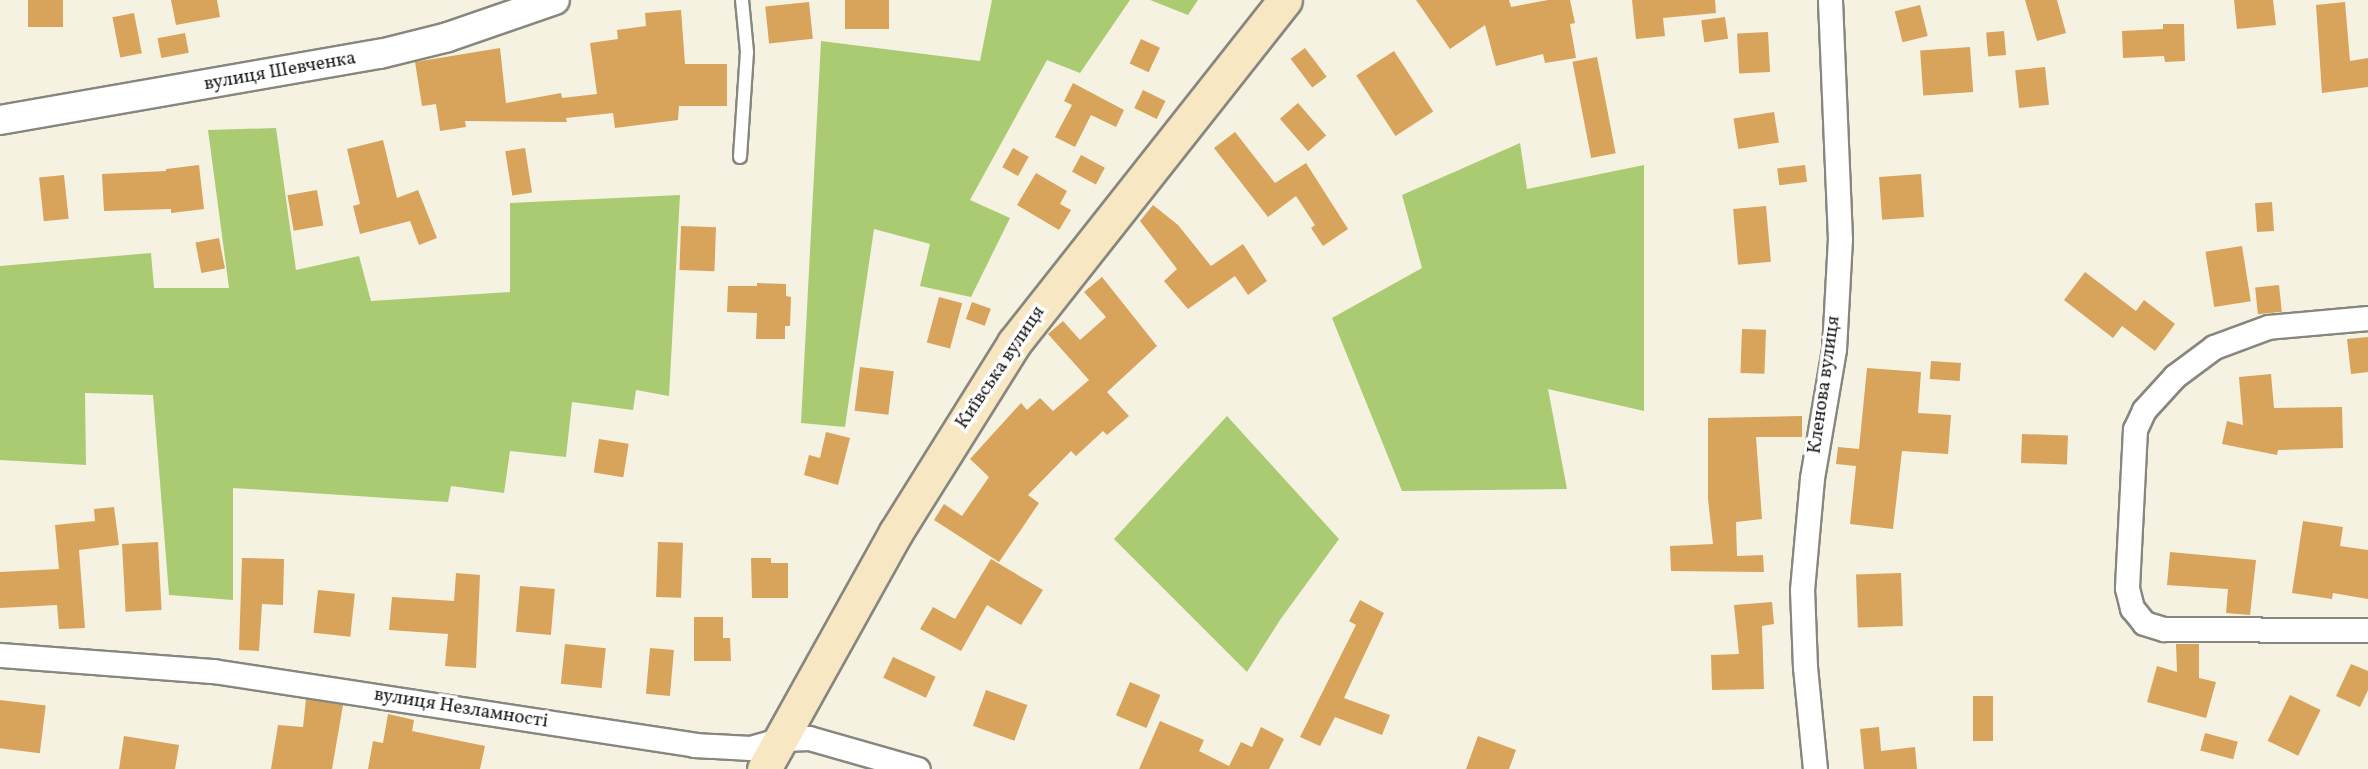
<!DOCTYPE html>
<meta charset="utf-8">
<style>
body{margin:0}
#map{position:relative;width:2368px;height:769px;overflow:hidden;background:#f5f2e2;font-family:Vollkorn,serif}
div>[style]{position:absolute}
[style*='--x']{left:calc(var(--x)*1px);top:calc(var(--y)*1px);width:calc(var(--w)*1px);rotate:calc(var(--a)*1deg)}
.green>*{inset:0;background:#abcb73}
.building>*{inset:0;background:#d8a35b;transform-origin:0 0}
.roads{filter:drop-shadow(2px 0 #88877f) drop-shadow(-2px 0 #88877f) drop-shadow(0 2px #88877f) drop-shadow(0 -2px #88877f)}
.service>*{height:12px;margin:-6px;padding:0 6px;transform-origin:6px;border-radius:6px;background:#fff}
.minor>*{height:23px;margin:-11.5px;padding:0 11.5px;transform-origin:11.5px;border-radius:11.5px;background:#fff}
.tertiary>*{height:28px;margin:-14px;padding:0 14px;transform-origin:14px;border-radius:14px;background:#fff}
.secondary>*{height:33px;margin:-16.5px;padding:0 16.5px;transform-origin:16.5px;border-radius:16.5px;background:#f7e8c3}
span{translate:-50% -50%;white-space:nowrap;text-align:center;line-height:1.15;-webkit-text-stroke:7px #fff;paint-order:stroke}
.street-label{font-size:19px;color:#1c1c1c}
</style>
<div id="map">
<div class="green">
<div style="clip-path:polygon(992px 0,1130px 0,1080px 73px,1047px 60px,970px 200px,1010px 218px,971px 297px,920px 286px,930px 244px,874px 229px,845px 427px,801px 423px,821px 41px,980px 61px)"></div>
<div style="clip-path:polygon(1150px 0,1198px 0,1188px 15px)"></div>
<div style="clip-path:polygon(276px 128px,296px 270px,359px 256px,371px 301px,510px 292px,510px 203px,680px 195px,669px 396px,636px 390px,633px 410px,572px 402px,566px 457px,510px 451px,504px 493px,451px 486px,448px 502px,233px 488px,233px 600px,169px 595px,153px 395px,85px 393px,86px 465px,0 460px,0 266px,151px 253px,154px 288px,229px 288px,208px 130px)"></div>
<div style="clip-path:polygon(1520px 143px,1527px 189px,1644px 165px,1644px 411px,1548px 389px,1567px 489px,1402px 491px,1332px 318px,1422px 268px,1402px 195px)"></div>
<div style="clip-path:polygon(1227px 416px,1339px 539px,1280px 620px,1247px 672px,1114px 539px)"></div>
</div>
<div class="building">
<div style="left:28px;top:0;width:35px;height:27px"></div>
<div style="clip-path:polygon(171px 0,217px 0,220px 17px,176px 25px)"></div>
<div style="left:845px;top:0;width:44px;height:29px"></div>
<div style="clip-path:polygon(1416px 0,1509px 0,1511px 7px,1548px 0,1570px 0,1575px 23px,1570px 24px,1576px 58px,1545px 63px,1543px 54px,1496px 66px,1485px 25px,1450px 49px)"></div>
<div style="clip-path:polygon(1632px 0,1715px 0,1716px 13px,1663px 18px,1665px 36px,1636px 39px)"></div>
<div style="clip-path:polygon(2025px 0,2057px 0,2066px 33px,2037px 41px)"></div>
<div style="clip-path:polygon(2234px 0,2273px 0,2276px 25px,2237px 29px)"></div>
<div style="left:809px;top:2px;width:37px;height:44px;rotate:84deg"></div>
<div style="clip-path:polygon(2345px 2px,2350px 61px,2368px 58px,2368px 87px,2322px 93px,2316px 5px)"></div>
<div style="left:1920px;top:5px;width:32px;height:26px;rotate:76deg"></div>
<div style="clip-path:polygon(681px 10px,685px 64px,727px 64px,727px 106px,679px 106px,678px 120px,615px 128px,613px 113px,566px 118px,567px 122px,465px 121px,466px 127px,440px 131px,436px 104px,422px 106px,415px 62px,500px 48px,506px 103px,561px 93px,562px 98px,597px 94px,590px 43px,618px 39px,617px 30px,646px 26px,645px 13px)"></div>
<div style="left:134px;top:13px;width:41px;height:22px;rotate:79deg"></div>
<div style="left:1725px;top:17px;width:22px;height:24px;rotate:82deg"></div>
<div style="clip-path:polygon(2163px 24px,2184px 24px,2185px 61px,2165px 62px,2164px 56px,2123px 58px,2122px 31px,2163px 29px)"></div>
<div style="left:2004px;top:31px;width:24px;height:18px;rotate:85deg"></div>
<div style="left:1768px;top:32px;width:40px;height:31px;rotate:87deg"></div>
<div style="left:185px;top:33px;width:20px;height:28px;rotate:79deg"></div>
<div style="left:1141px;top:39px;width:21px;height:27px;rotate:25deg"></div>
<div style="left:1970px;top:47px;width:45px;height:50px;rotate:86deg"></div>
<div style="left:1305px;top:48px;width:36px;height:18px;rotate:53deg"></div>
<div style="left:1394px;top:51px;width:72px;height:45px;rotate:57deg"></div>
<div style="left:1597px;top:57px;width:98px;height:25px;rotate:79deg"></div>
<div style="left:2045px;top:67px;width:38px;height:30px;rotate:84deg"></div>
<div style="clip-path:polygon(1073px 83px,1124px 110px,1116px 127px,1091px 115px,1075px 147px,1055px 137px,1072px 105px,1064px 101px)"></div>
<div style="left:1143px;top:90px;width:25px;height:20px;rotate:26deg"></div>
<div style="left:1298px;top:103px;width:43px;height:24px;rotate:49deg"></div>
<div style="left:1774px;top:112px;width:31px;height:41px;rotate:81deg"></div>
<div style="clip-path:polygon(1235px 132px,1275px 183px,1306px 163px,1348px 229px,1323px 246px,1311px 228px,1315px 225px,1296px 196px,1268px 217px,1214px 148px)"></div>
<div style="clip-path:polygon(383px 140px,397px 198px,418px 190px,437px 238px,419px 245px,410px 221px,360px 234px,353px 206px,360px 204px,347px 149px)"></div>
<div style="left:525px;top:148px;width:45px;height:20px;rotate:81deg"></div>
<div style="left:1013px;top:148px;width:18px;height:22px;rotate:29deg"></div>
<div style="left:1081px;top:155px;width:27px;height:19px;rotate:28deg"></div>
<div style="clip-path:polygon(199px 165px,204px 209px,171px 213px,171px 209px,104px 211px,102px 174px,166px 171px,166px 169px)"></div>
<div style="left:1805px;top:165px;width:17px;height:28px;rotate:83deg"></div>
<div style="clip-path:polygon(1036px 173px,1067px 191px,1060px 204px,1071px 210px,1059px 230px,1017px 205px)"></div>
<div style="left:1921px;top:174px;width:43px;height:42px;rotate:86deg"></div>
<div style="left:64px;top:175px;width:44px;height:25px;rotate:84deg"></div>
<div style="left:317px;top:190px;width:36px;height:30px;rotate:80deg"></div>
<div style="left:2272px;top:202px;width:29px;height:17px;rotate:86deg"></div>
<div style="clip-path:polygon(1153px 205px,1178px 225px,1211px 266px,1243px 244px,1267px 281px,1248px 295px,1235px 276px,1188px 309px,1164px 281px,1177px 269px,1140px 221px)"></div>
<div style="left:1766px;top:206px;width:56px;height:33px;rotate:85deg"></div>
<div style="left:681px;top:226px;width:35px;height:44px;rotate:2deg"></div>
<div style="left:219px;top:238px;width:31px;height:24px;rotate:79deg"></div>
<div style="left:2242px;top:246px;width:56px;height:37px;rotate:81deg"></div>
<div style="clip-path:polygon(2085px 272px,2136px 311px,2144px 300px,2175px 324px,2155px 351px,2122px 326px,2113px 338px,2064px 300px)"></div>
<div style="clip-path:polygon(1102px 277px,1157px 346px,1107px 392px,1129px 416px,1107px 435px,1103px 431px,1076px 456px,1071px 451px,1028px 495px,1039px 503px,999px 562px,934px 520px,944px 504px,962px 516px,989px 477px,970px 459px,1021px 403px,1027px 410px,1040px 398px,1053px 411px,1089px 380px,1048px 334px,1063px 321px,1080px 340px,1106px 317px,1084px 292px)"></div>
<div style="clip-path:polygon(757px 283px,786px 284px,786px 296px,791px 297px,790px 326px,785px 326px,785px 339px,756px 339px,757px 313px,727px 312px,728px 286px,757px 286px)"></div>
<div style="left:2279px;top:285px;width:27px;height:24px;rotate:84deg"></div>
<div style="left:939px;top:297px;width:24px;height:47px;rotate:15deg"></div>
<div style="left:972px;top:302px;width:20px;height:18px;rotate:20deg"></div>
<div style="left:1742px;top:329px;width:24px;height:44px;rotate:2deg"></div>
<div style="clip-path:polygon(2368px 337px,2368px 372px,2351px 374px,2347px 339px)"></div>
<div style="left:1931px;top:361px;width:30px;height:18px;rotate:4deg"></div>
<div style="left:860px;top:367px;width:34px;height:44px;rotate:7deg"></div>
<div style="clip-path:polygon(1867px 368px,1921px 372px,1918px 413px,1951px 415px,1948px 454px,1902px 451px,1893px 529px,1850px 524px,1856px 466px,1836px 464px,1838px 447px,1859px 449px)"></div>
<div style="clip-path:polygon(2271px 374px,2274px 408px,2342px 407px,2343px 448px,2278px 450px,2277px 455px,2222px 444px,2227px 421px,2243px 425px,2239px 377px)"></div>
<div style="clip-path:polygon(1802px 416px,1802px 437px,1756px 437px,1762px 519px,1736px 522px,1737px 556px,1763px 555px,1764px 572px,1671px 571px,1670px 546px,1713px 544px,1708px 499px,1708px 418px)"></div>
<div style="clip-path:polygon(826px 432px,850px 438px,838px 485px,804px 475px,809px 455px,820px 458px)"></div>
<div style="left:2022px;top:434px;width:46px;height:29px;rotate:2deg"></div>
<div style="left:599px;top:439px;width:30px;height:34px;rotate:9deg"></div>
<div style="clip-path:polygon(114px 507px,119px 545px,79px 550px,85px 628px,59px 629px,57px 605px,0 608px,0 572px,59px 569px,55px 525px,95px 521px,94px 509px)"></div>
<div style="clip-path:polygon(2303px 521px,2343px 527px,2340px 546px,2368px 550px,2368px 599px,2333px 593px,2332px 599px,2292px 593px)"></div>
<div style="left:158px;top:542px;width:68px;height:36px;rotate:87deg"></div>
<div style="left:658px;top:542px;width:25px;height:55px;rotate:2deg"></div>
<div style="clip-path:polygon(2170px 552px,2256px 560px,2250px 615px,2226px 613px,2228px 589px,2167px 585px)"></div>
<div style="clip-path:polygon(242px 558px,284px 559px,283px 605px,262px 604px,259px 651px,239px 650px)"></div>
<div style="clip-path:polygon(751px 558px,771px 558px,771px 563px,788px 563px,788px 598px,752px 598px)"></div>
<div style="clip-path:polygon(991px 559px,1043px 590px,1021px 625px,987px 605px,961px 651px,920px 629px,933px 607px,955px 619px)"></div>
<div style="clip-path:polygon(456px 573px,480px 575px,476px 668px,445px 666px,448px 634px,389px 630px,392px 597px,454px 601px)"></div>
<div style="left:1901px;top:573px;width:53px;height:45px;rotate:88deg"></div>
<div style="left:520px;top:586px;width:35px;height:46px;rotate:5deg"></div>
<div style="left:318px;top:590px;width:37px;height:43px;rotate:6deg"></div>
<div style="clip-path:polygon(1360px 600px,1384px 613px,1344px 698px,1390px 715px,1382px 735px,1335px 717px,1320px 746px,1300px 737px,1356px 625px,1349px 621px)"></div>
<div style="clip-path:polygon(1772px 602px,1774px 624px,1762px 626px,1764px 689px,1712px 690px,1711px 655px,1739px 654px,1734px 605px)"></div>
<div style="clip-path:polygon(694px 617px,723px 617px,723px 638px,730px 638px,731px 661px,694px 661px)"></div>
<div style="left:565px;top:644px;width:41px;height:40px;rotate:6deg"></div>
<div style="clip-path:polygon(2176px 644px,2199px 644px,2199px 678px,2216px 682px,2206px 718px,2147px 702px,2157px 666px,2177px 672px)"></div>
<div style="left:650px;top:648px;width:24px;height:46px;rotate:5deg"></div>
<div style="left:893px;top:657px;width:47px;height:23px;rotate:25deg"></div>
<div style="clip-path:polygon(2351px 664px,2368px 671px,2368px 690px,2360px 707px,2336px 696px)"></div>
<div style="left:1130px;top:682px;width:33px;height:36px;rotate:23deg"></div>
<div style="left:986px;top:690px;width:44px;height:38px;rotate:20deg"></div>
<div style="left:2290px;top:695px;width:34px;height:51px;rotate:26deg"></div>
<div style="left:1973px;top:696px;width:20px;height:45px"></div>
<div style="clip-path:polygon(306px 699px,343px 705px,332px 769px,271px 769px,278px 725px,303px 727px)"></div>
<div style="left:0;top:700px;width:46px;height:48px;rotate:7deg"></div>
<div style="clip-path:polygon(388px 714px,414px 720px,412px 731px,485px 746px,480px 769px,368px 769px,373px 741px,383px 743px)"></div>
<div style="clip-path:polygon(1160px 721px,1204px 740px,1199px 751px,1229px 766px,1241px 742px,1252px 747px,1261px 727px,1284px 739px,1269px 769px,1139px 769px)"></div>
<div style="clip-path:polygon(1879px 727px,1881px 751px,1915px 747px,1917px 769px,1864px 769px,1860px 729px)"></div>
<div style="left:2205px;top:733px;width:34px;height:18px;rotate:15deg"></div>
<div style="clip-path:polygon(124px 736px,179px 745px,175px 769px,119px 769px)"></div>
<div style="clip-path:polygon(1478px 736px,1516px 750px,1509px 769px,1466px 769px)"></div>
</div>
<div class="roads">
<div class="service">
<div style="--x:740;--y:157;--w:105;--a:-86.2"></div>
<div style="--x:747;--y:52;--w:52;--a:-95.5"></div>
</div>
<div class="minor">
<div style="--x:2368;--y:318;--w:100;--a:174.9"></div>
<div style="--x:2268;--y:327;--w:58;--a:159.7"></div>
<div style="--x:2214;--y:347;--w:49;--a:143.4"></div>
<div style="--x:2175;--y:376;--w:46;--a:132.4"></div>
<div style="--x:2144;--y:410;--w:21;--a:115"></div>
<div style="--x:2135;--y:429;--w:159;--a:92.9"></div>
<div style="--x:2127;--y:588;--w:21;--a:76"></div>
<div style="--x:2132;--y:608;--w:19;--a:51"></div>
<div style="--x:2144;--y:623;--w:21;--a:17"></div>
<div style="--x:2164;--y:629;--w:204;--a:0.3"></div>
<div style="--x:0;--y:655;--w:214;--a:4.3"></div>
<div style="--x:213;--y:671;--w:487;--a:8.7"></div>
<div style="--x:694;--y:745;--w:56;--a:3.1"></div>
<div style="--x:750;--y:748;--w:32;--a:-16"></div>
<div style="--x:781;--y:739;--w:28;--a:-2"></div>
<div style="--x:809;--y:738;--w:113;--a:15.9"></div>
<div style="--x:1815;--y:769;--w:102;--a:-95.6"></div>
<div style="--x:1805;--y:667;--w:77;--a:-92.2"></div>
<div style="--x:1802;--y:590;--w:112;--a:-84.9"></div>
<div style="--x:1812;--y:478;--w:131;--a:-80.3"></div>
<div style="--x:1834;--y:349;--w:110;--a:-86.9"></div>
<div style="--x:1840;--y:239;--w:239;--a:-92.4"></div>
</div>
<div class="tertiary">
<div style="--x:0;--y:120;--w:386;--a:-9.9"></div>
<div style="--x:380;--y:54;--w:70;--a:-14"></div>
<div style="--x:448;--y:37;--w:113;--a:-19.1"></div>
</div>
<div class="secondary">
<div style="--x:764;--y:769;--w:271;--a:-60.9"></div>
<div style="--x:896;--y:532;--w:223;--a:-58"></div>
<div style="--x:1014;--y:343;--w:437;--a:-51.7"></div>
</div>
</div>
<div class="street-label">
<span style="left:280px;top:72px;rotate:-10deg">вулиця Шевченка</span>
<span style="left:1001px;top:368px;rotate:-56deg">Київська вулиця</span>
<span style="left:1825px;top:385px;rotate:-82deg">Кленова вулиця</span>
<span style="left:461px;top:709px;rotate:9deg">вулиця Незламності</span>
</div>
</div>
